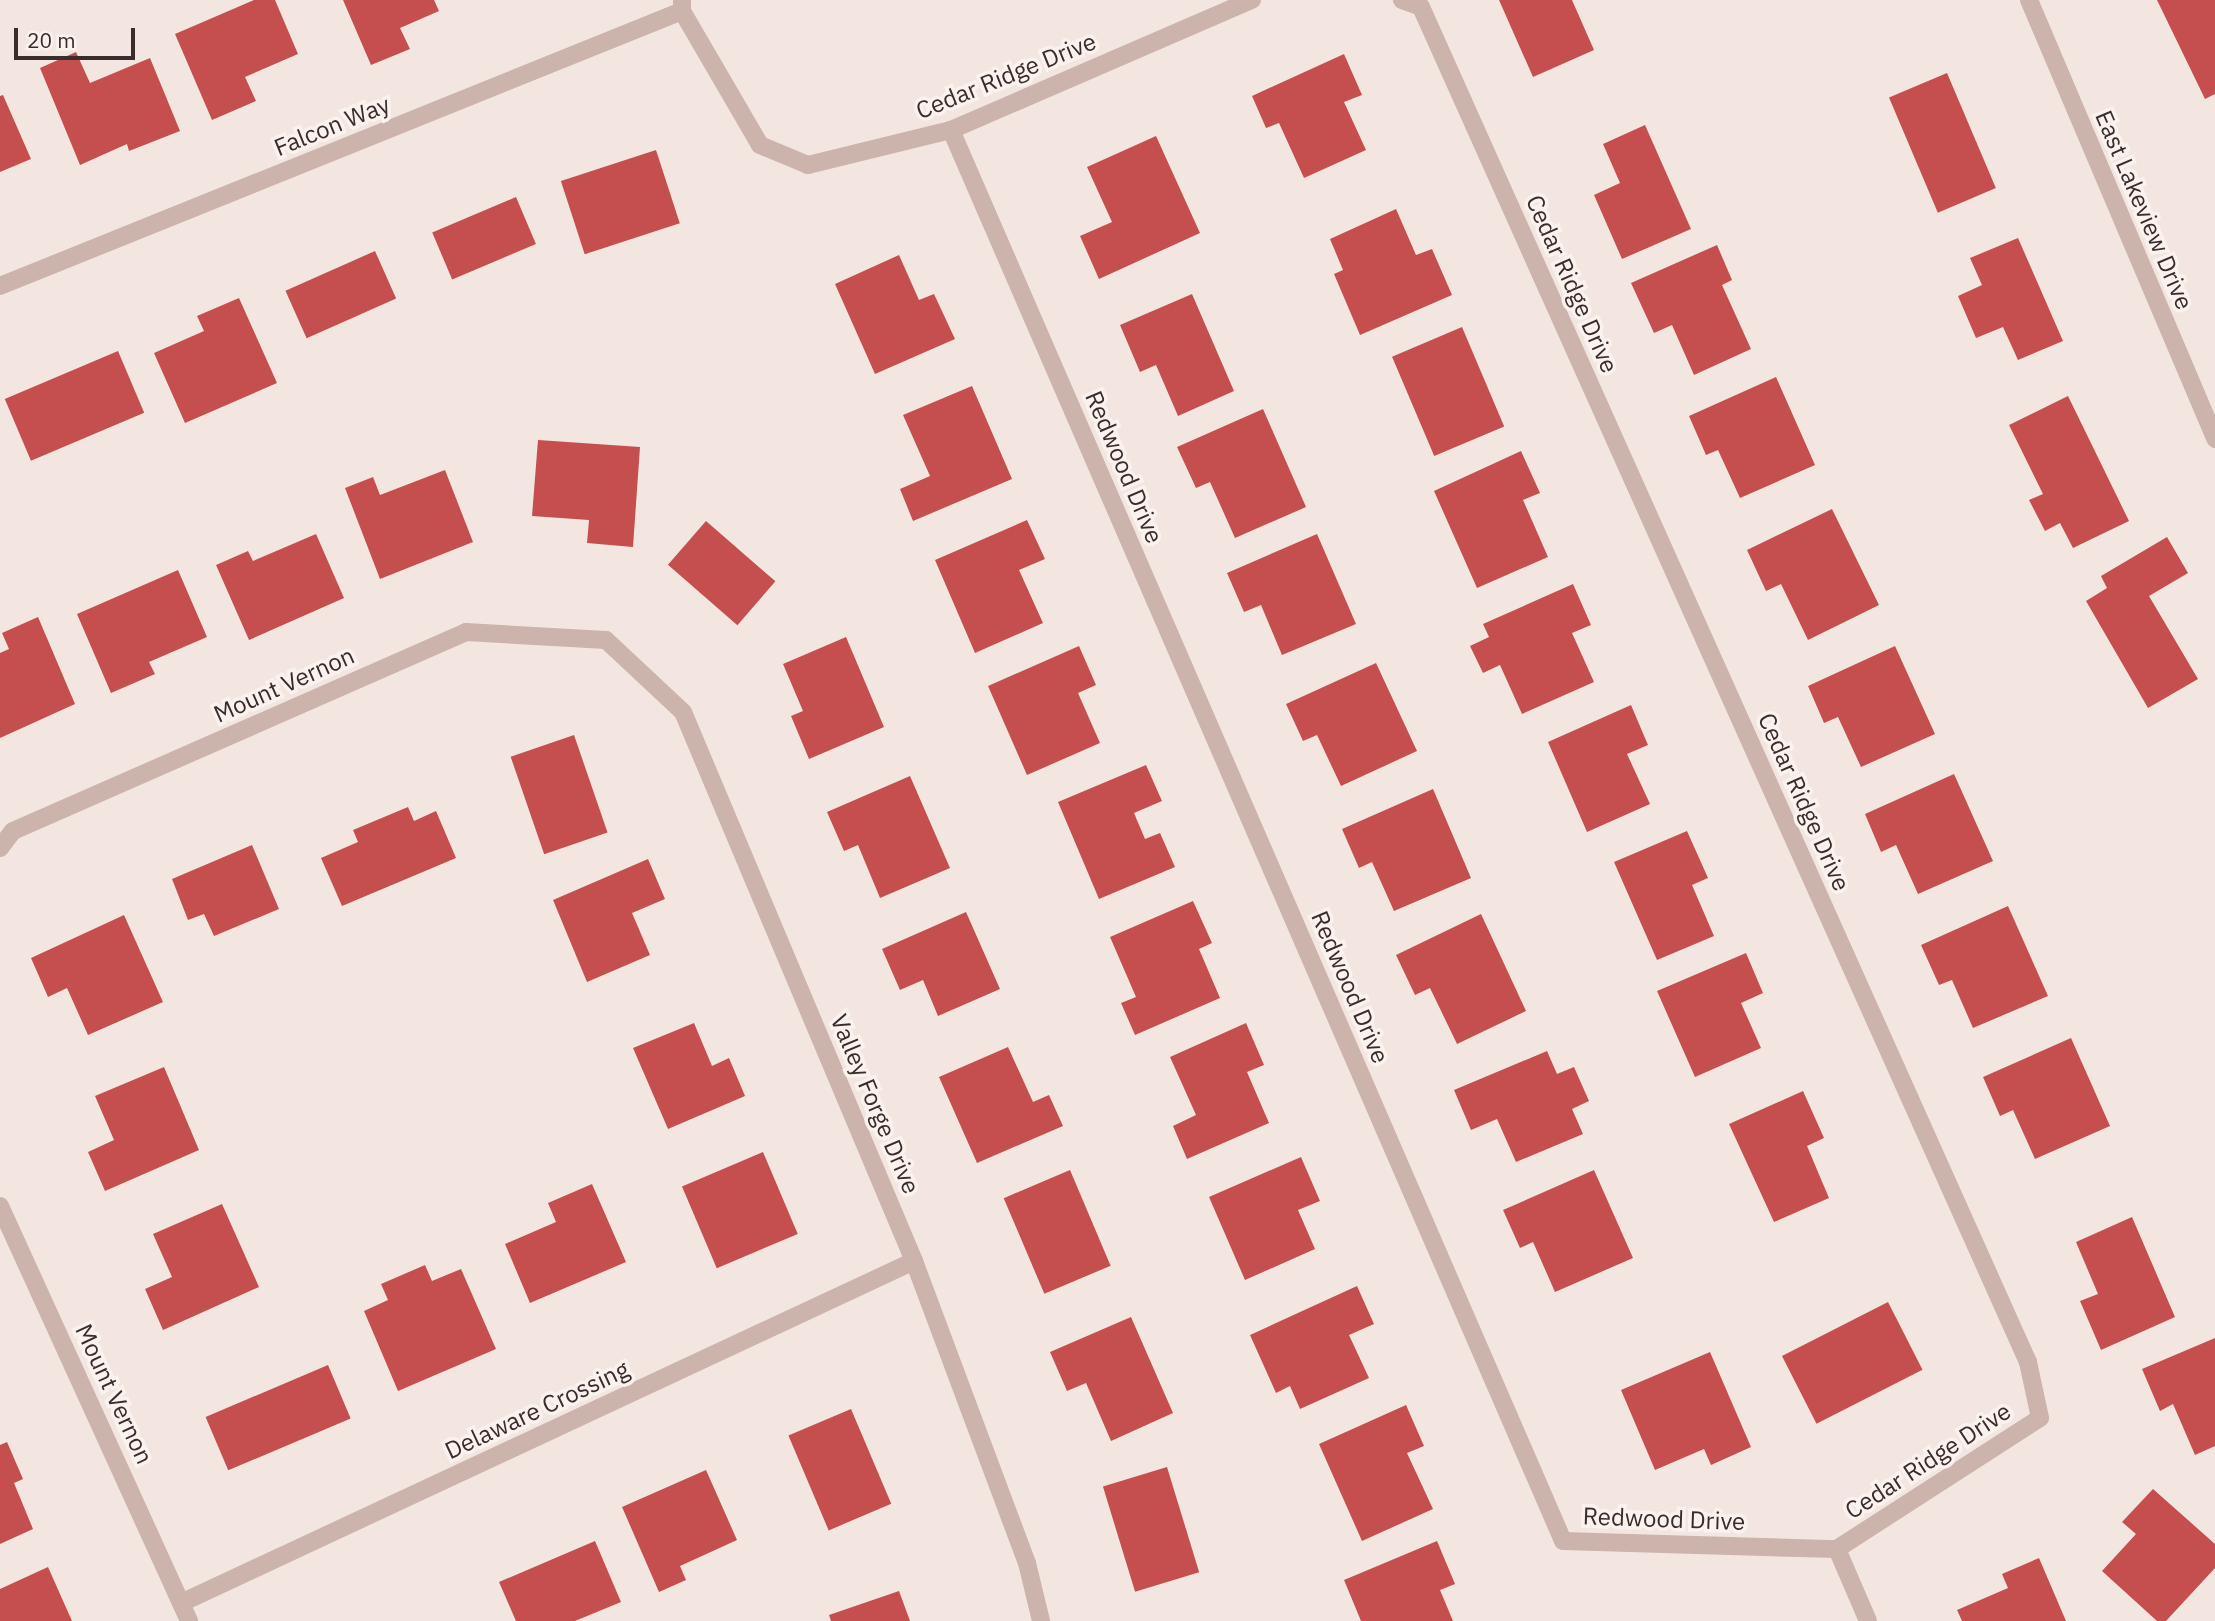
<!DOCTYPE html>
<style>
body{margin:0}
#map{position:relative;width:2215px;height:1621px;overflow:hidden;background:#f3e6e1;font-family:"IBM Plex Sans",sans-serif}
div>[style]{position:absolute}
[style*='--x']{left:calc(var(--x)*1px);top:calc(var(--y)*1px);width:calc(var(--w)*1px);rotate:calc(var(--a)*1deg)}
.building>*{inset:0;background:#c44f4e;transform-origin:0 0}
.minor>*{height:18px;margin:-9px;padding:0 9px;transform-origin:9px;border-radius:9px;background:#ccb3ac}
span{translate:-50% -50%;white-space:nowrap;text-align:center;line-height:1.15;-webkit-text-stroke:7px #faf2ee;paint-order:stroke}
.street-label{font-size:24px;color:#3a2c2b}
.scale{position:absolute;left:14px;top:28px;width:121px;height:32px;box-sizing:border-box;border:4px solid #3a2c2b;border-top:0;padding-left:9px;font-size:21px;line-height:24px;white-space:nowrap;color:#3a2c2b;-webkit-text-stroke:5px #faf2ee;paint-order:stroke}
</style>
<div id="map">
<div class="building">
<div style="clip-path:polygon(254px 0,275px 0,298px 54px,245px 77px,256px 101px,212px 120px,175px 34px)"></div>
<div style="clip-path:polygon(343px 0,434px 0,439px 11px,400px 28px,410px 49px,371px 65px)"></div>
<div style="clip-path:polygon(1499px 0,1572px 0,1594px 50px,1533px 77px)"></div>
<div style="clip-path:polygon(2157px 0,2215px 0,2215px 94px,2205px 99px)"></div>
<div style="clip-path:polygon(76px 52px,90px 83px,150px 58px,180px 131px,129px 151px,127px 144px,80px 165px,40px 68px)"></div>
<div style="clip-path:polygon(1344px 54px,1362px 95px,1344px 102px,1366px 150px,1304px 178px,1279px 123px,1266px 128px,1252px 96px)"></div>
<div style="left:1947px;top:73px;width:125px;height:63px;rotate:67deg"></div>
<div style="clip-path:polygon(3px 95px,31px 159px,0 172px,0 96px)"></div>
<div style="clip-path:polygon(1645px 125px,1691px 229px,1622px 259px,1594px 195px,1620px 183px,1603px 144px)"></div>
<div style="clip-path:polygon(1156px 136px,1200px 233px,1099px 279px,1080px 236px,1112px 222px,1087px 167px)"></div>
<div style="left:656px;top:150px;width:77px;height:100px;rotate:72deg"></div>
<div style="left:516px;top:197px;width:51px;height:91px;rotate:67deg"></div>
<div style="clip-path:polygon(1396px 209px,1416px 255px,1432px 249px,1452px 295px,1360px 335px,1334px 274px,1343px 270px,1330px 239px)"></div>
<div style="clip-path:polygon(2018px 238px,2063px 341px,2018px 360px,2003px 327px,1976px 338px,1958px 296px,1982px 285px,1970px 258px)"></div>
<div style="clip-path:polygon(1717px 245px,1732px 280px,1722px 285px,1751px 349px,1694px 375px,1672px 325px,1654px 333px,1631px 283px)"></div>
<div style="left:375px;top:251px;width:52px;height:98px;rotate:66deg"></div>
<div style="clip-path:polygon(899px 255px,919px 300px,934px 294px,955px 339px,875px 374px,835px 284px)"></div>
<div style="clip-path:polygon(1192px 294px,1234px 391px,1178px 416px,1156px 365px,1140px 372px,1120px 325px)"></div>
<div style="clip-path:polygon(239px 298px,277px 383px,185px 423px,154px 353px,204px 331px,197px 316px)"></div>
<div style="left:1462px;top:327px;width:108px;height:76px;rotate:67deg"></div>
<div style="left:118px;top:351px;width:67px;height:123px;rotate:67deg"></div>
<div style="clip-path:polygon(1776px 377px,1815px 465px,1740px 498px,1718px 450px,1706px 455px,1689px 416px)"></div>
<div style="clip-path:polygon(972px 386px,1012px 479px,913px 521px,900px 489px,930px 476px,903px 415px)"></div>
<div style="clip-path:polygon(2068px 396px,2129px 521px,2073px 548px,2060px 523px,2045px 531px,2029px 500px,2043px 494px,2009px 425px)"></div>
<div style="clip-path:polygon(1263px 409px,1306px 507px,1235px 538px,1210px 482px,1196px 488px,1177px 447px)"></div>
<div style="clip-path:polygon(538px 440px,640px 447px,633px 547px,587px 543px,589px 520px,532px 516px)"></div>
<div style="clip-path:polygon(1521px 451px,1540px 493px,1523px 500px,1548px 557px,1477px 588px,1434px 491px)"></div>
<div style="clip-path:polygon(445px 470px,473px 542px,380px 579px,345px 488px,373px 477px,380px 495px)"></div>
<div style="clip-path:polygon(1832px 509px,1879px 605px,1808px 640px,1781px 584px,1766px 591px,1747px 550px)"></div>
<div style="clip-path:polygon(1027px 520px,1045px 559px,1019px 570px,1043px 623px,975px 653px,935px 560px)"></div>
<div style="left:706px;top:521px;width:92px;height:58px;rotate:41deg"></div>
<div style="clip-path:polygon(316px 534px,344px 598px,249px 640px,216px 565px,248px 551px,253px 561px)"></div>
<div style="clip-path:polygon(1317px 534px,1356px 624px,1282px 655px,1261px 605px,1244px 612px,1227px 573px)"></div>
<div style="clip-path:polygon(2167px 537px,2188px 573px,2149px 596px,2198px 679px,2148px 708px,2086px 601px,2107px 588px,2101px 576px)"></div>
<div style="clip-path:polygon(178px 570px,207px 637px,149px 662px,155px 674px,111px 693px,77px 614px)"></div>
<div style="clip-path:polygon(1573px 584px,1591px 625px,1572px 633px,1594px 682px,1522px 714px,1500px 665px,1483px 673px,1470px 646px,1489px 637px,1483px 624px)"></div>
<div style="clip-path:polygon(38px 617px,75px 704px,0 738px,0 653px,9px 649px,2px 633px)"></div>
<div style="clip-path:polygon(846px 637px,884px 727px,809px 759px,791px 716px,803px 711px,783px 664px)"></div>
<div style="clip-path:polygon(1079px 646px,1096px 685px,1078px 693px,1100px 743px,1027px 775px,988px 686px)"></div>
<div style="clip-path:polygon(1895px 646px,1935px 734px,1861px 767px,1838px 717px,1824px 723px,1808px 686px)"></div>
<div style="clip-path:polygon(1376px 663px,1417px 751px,1341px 786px,1317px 735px,1303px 741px,1286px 704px)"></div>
<div style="clip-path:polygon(1631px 705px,1648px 745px,1627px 754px,1650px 804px,1587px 832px,1548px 742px)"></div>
<div style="left:574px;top:735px;width:103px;height:67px;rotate:71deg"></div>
<div style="clip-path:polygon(1146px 765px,1162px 801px,1134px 813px,1145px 839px,1160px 833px,1175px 867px,1099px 899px,1058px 802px)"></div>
<div style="clip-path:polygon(1954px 774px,1993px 861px,1918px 894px,1896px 845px,1881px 852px,1865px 814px)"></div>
<div style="clip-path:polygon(910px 776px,950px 868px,880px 898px,858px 845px,844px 851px,827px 812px)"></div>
<div style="clip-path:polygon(1433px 789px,1471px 878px,1394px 911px,1372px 862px,1359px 868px,1342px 829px)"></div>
<div style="clip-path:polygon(408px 807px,414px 821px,436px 811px,456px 858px,342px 906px,321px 858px,358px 842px,353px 830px)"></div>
<div style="clip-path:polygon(1687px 831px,1708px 878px,1692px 885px,1714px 936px,1657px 960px,1614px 862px)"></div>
<div style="clip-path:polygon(252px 845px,279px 909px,214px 936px,204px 914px,188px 920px,172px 879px)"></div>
<div style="clip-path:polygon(648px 859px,665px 899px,632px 913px,650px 955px,587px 982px,553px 900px)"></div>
<div style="clip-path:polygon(1193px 901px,1212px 943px,1199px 949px,1220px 998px,1135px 1035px,1121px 1003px,1136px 997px,1110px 937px)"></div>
<div style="clip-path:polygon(2008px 906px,2048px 996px,1973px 1028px,1952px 980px,1939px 985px,1921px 945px)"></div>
<div style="clip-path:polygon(966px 912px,1000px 989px,938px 1016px,923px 980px,900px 990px,882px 949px)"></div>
<div style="clip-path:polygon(1481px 914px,1526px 1011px,1457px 1044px,1430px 988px,1415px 995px,1396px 955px)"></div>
<div style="clip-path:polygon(124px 915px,163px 1002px,88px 1035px,67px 988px,48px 997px,31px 958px)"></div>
<div style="clip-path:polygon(1746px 953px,1763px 993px,1741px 1003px,1761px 1048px,1695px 1077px,1657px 991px)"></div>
<div style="clip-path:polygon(694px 1023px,712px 1066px,729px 1058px,745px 1096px,668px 1129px,633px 1048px)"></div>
<div style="clip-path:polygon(1246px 1023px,1264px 1065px,1247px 1072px,1269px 1123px,1187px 1159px,1173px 1126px,1196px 1115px,1170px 1057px)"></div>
<div style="clip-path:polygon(2071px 1038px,2110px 1126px,2035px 1159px,2013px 1110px,2000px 1116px,1983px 1077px)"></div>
<div style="clip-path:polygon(1008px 1047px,1033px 1102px,1049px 1095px,1063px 1126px,977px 1163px,939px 1077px)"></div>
<div style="clip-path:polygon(1547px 1051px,1557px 1074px,1574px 1067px,1589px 1101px,1572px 1109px,1583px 1134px,1516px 1162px,1497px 1119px,1471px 1130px,1454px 1090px)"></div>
<div style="clip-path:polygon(164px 1067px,199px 1150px,105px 1191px,88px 1152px,114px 1140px,95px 1096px)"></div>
<div style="clip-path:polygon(1803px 1091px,1824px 1138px,1807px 1146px,1829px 1198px,1774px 1222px,1729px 1124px)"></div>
<div style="left:763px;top:1152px;width:89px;height:88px;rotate:67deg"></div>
<div style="clip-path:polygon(1301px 1157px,1320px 1201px,1298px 1210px,1315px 1249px,1245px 1280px,1209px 1197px)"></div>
<div style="left:1070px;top:1170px;width:104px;height:72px;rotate:67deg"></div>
<div style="clip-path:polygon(1594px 1170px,1633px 1258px,1555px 1292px,1533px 1242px,1520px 1248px,1503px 1210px)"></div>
<div style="clip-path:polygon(592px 1184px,626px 1262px,530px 1303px,505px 1244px,556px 1222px,548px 1203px)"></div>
<div style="clip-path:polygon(222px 1204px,259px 1287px,163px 1330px,145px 1289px,172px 1277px,153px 1234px)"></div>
<div style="clip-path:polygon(2132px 1217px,2175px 1317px,2101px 1350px,2080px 1301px,2098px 1294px,2076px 1242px)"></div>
<div style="clip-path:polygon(425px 1265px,432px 1281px,461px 1269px,496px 1349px,398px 1391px,364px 1311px,388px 1300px,381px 1284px)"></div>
<div style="clip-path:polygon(1357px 1286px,1374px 1324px,1349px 1335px,1369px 1378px,1300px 1409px,1290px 1386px,1276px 1393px,1250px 1335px)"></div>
<div style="left:1888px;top:1302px;width:76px;height:119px;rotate:63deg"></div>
<div style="clip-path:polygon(1131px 1317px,1173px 1413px,1111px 1441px,1086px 1383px,1067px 1391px,1050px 1352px)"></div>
<div style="clip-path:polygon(2215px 1338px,2215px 1446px,2195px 1455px,2173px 1404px,2160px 1411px,2142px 1369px)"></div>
<div style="clip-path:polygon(1710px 1352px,1751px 1447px,1711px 1465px,1704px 1449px,1655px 1470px,1621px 1390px)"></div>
<div style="left:328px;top:1365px;width:58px;height:133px;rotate:67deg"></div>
<div style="clip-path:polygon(1406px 1405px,1424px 1446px,1407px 1453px,1433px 1509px,1362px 1541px,1319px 1444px)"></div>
<div style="left:851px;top:1409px;width:103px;height:68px;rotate:67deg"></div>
<div style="clip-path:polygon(7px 1442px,23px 1479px,14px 1483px,33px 1529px,0 1544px,0 1445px)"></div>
<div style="left:1167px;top:1467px;width:110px;height:67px;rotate:73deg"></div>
<div style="clip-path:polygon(706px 1470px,737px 1540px,680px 1566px,686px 1580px,659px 1592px,622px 1507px)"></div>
<div style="clip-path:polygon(2153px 1489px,2215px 1544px,2215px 1568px,2166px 1621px,2157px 1621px,2102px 1571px,2136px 1534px,2122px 1522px)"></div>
<div style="clip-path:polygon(595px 1541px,621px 1602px,575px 1621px,516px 1621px,499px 1582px)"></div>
<div style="clip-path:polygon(1437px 1541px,1455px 1584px,1440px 1590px,1453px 1621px,1361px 1621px,1344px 1580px)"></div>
<div style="clip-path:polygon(2039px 1558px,2066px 1621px,1962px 1621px,1957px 1610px,2008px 1588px,2002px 1574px)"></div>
<div style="clip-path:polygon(48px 1567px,72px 1621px,0 1621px,0 1589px)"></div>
<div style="clip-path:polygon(899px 1591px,910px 1621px,831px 1621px,829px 1615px)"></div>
</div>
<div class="minor">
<div style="--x:682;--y:0;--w:11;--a:90"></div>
<div style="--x:682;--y:11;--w:155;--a:59.8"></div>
<div style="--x:760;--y:145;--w:52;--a:22.6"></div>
<div style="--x:808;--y:165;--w:147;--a:-13.8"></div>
<div style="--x:951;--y:130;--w:328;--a:-23.4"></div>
<div style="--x:1402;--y:0;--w:20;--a:20"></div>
<div style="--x:1421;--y:7;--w:1485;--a:65.87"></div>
<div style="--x:2028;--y:1362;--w:57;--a:77.9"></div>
<div style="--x:2040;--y:1418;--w:242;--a:147.2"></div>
<div style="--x:2029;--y:0;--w:477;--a:67"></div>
<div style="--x:951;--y:130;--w:1538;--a:66.55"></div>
<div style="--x:1563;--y:1541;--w:274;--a:1.7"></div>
<div style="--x:1837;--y:1549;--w:78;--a:66.7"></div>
<div style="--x:0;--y:286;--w:735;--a:-21.96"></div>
<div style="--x:0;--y:848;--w:21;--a:-53"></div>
<div style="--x:13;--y:831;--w:495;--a:-23.7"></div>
<div style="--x:466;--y:632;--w:140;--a:3.3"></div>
<div style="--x:606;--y:640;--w:105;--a:43.1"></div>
<div style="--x:683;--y:712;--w:596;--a:67.18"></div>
<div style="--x:914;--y:1261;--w:322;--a:69.5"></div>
<div style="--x:1027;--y:1563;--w:60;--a:76.4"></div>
<div style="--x:0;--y:1206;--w:456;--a:65.5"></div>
<div style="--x:181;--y:1603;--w:809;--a:-25.01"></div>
</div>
<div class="street-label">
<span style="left:1006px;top:76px;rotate:-22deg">Cedar Ridge Drive</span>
<span style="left:332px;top:126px;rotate:-22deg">Falcon Way</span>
<span style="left:2144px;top:210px;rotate:67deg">East Lakeview Drive</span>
<span style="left:1572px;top:284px;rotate:66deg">Cedar Ridge Drive</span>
<span style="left:1124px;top:467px;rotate:67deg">Redwood Drive</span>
<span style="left:284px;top:685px;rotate:-24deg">Mount Vernon</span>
<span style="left:1804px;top:802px;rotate:66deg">Cedar Ridge Drive</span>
<span style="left:1350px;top:987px;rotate:67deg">Redwood Drive</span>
<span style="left:875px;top:1104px;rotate:67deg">Valley Forge Drive</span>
<span style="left:114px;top:1394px;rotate:65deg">Mount Vernon</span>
<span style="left:537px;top:1410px;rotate:-25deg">Delaware Crossing</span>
<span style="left:1928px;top:1461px;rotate:-33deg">Cedar Ridge Drive</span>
<span style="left:1664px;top:1519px;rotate:2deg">Redwood Drive</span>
</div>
<div class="scale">20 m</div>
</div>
